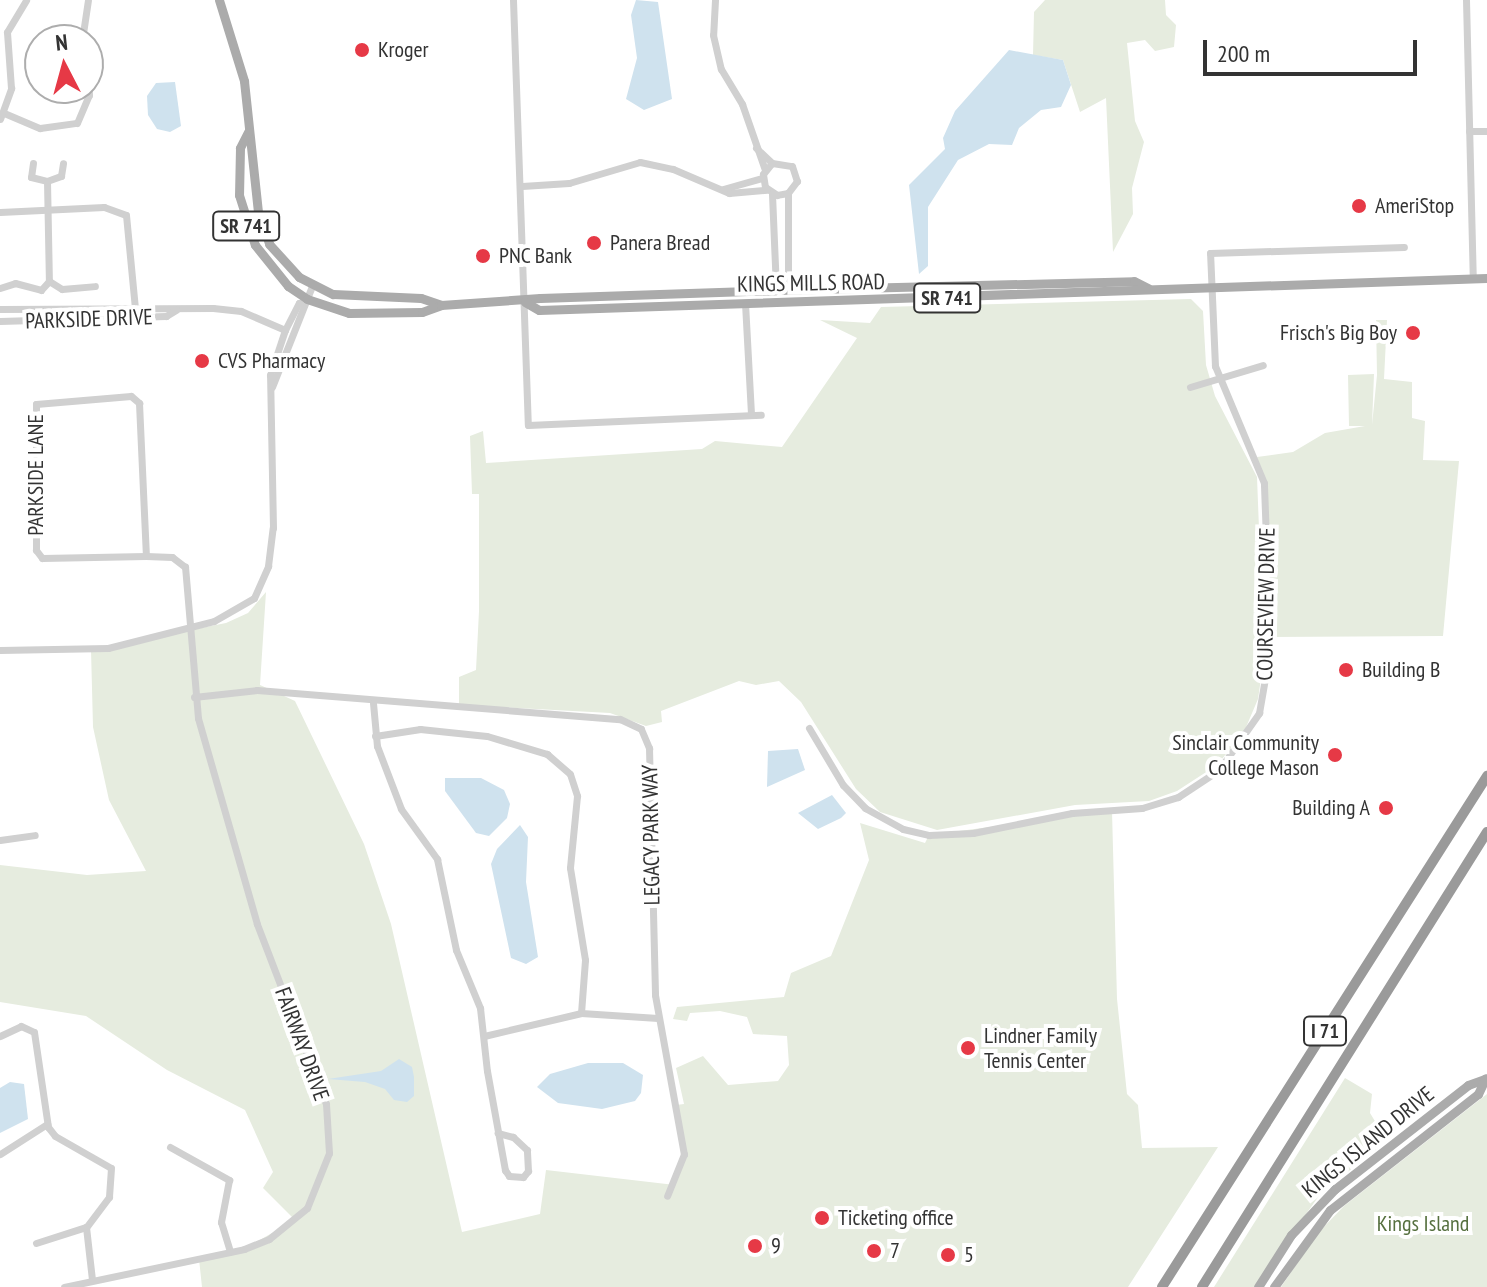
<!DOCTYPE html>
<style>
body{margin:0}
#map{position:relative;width:1487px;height:1287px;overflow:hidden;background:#fff;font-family:"PT Sans Narrow",sans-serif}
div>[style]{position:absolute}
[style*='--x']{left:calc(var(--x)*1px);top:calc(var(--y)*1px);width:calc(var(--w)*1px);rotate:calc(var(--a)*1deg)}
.green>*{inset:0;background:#e6ecdf}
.water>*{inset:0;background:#cfe2ee}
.minor>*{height:7px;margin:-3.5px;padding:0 3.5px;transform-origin:3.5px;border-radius:3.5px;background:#d0d0d0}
.major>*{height:9px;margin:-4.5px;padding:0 4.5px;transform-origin:4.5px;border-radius:4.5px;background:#ababab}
.highway>*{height:10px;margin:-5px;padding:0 5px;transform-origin:5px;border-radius:5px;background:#9a9a9a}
.dots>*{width:22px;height:22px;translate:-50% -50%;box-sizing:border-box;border:4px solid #fff;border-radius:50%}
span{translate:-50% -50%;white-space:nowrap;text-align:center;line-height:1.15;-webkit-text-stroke:8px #fff;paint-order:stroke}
.shield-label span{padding:2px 6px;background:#fff;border:2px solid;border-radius:6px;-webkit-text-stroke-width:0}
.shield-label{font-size:20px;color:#333;font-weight:700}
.poi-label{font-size:22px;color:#333}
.left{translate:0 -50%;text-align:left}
.right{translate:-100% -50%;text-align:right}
.street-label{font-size:22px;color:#333}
.park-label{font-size:22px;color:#56703f}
.north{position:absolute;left:24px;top:24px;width:80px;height:80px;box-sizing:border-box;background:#fff;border:2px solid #adadad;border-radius:50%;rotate:354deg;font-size:22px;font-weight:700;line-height:32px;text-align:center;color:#333}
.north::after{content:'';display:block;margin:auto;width:28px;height:36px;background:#e63946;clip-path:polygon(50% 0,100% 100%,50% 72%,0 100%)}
.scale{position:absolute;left:1203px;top:40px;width:214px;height:36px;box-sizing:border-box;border:4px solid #333;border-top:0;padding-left:10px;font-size:24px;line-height:28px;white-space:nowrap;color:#333;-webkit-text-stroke:6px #fff;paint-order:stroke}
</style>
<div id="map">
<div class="green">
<div style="clip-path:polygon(1045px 0,1165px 0,1166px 15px,1176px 25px,1174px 47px,1155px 51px,1145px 40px,1127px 43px,1135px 121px,1144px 142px,1132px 188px,1133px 214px,1113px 252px,1106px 98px,1080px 112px,1063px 60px,1033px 55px,1034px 12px)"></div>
<div style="clip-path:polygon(1191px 299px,1203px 311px,1206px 365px,1215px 396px,1257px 477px,1264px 658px,1258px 699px,1244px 732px,1217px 765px,1177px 791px,1149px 801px,1075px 805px,937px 830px,880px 812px,856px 789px,801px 702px,779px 681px,756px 685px,739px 681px,661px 711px,662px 722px,646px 726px,610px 713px,459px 705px,459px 677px,476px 670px,479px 611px,479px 494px,472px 494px,470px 436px,483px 431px,486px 463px,702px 449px,715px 441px,782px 447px,857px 338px,820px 320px,870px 323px,881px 307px)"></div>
<div style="clip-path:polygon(1376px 320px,1387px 320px,1384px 379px,1412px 382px,1412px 418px,1425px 421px,1423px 460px,1459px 461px,1443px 636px,1270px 637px,1267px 504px,1257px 457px,1293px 452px,1325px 433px,1365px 426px,1349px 426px,1348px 375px,1374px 374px,1372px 425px,1377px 375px)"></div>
<div style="clip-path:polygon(266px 592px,260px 685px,295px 701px,364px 844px,391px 924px,462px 1232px,540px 1214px,546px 1170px,675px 1185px,684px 1153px,676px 1105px,684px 1104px,676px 1068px,703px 1056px,728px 1085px,778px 1081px,789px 1065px,787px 1036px,753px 1034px,747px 1017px,720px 1011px,690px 1013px,687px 1021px,673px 1019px,677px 1007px,784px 997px,791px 973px,831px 956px,869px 860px,860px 823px,925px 843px,929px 835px,1112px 811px,1117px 999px,1127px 1094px,1138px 1105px,1142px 1148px,1218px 1147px,1128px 1287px,202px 1287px,199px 1259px,244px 1249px,295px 1220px,263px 1188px,273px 1172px,245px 1110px,167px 1070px,86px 1016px,0 1002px,0 865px,87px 875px,146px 871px,109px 800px,93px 727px,91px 650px,226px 623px,248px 613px)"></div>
<div style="clip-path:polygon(1345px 1078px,1372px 1094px,1370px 1113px,1387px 1141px,1321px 1193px,1254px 1287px,1214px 1287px)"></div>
<div style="clip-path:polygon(1487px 1094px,1487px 1287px,1281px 1287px,1317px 1234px,1344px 1206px)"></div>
</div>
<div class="water">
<div style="clip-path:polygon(636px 0,658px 2px,672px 99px,644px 110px,626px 99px,637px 58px,631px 15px)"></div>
<div style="clip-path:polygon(1009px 50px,1063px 60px,1071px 85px,1061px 107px,1041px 110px,1019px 128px,1012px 145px,989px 144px,958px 160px,928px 207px,928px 266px,919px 274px,909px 185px,945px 149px,943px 138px,955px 111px)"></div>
<div style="clip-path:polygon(175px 82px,181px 126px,170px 132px,157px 129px,148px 115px,147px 96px,156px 83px)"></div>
<div style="clip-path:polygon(798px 749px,805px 770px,767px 787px,768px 751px)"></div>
<div style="clip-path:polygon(445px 778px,481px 778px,504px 790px,510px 804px,507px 818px,489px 836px,476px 833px,445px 791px)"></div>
<div style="clip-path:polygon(832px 795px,846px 813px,841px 818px,818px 829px,798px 813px)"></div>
<div style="clip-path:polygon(520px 825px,528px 837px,526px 882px,538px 957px,526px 964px,511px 958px,491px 864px,497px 849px)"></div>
<div style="clip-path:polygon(399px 1059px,412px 1067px,414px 1077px,414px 1096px,407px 1102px,394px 1100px,385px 1089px,365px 1082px,328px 1079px,381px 1071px)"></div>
<div style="clip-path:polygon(588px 1063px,623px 1063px,643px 1075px,641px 1093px,635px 1101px,602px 1109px,558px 1103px,537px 1087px,550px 1074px)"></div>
<div style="clip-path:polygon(10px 1082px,24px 1084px,28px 1119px,0 1133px,0 1088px)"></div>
</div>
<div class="minor">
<div style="--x:513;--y:0;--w:425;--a:88"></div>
<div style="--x:528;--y:425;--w:233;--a:-2.5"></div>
<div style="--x:715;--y:0;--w:35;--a:93"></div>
<div style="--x:713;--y:35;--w:35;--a:77"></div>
<div style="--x:721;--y:69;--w:41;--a:59"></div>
<div style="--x:742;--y:104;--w:70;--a:70.8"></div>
<div style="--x:1466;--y:0;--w:279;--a:88.6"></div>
<div style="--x:82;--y:40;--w:40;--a:-81.5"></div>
<div style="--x:4;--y:113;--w:39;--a:23"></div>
<div style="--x:40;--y:128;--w:37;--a:-8"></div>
<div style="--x:77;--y:123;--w:30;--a:-67"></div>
<div style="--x:89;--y:95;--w:29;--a:-92"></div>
<div style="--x:0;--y:119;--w:33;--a:-70"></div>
<div style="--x:11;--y:88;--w:56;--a:-94.1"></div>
<div style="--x:7;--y:32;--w:37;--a:-59"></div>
<div style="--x:1469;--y:131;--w:18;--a:0"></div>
<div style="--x:756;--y:148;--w:22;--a:43"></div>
<div style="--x:772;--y:163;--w:20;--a:9"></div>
<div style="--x:792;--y:166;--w:16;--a:72"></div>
<div style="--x:797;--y:181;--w:15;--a:127"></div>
<div style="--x:788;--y:193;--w:11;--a:170"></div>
<div style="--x:777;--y:195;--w:14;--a:-146"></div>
<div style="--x:765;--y:187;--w:13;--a:-99"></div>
<div style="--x:763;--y:174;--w:14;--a:-51"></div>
<div style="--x:33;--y:163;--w:14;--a:98"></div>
<div style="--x:31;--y:177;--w:16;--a:14"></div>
<div style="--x:47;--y:181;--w:15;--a:-20"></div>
<div style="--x:61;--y:176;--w:13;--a:-81"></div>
<div style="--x:47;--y:181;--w:100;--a:88.9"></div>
<div style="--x:49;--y:281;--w:15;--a:32"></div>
<div style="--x:62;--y:289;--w:33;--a:-5"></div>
<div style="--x:522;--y:186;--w:47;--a:-3.7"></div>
<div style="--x:569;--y:183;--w:74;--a:-16.5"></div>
<div style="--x:640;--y:162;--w:34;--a:12"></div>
<div style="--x:673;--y:169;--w:61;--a:23.2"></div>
<div style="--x:729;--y:193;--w:38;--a:-5"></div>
<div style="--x:723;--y:189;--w:41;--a:-15.8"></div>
<div style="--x:788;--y:193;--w:97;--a:90"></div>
<div style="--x:772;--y:194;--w:96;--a:87.6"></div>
<div style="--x:0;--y:212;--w:104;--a:-2.8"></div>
<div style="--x:104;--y:207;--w:23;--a:20"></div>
<div style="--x:126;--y:215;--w:103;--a:84.5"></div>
<div style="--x:0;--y:288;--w:16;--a:-18"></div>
<div style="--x:15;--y:283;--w:27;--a:15"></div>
<div style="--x:41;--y:290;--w:12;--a:-48"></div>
<div style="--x:745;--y:303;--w:112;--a:86.9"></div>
<div style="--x:0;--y:309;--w:213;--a:-0.3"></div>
<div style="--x:213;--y:308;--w:28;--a:6"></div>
<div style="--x:241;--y:311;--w:48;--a:23.4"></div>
<div style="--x:0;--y:321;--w:166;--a:-1.7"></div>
<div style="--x:166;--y:316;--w:12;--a:-31"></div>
<div style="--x:272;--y:387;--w:109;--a:-68.4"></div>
<div style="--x:1190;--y:387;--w:76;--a:-16.8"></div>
<div style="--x:131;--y:396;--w:11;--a:41"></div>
<div style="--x:139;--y:403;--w:153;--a:87.4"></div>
<div style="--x:146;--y:556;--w:104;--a:178.9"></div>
<div style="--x:42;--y:558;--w:10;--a:-127"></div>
<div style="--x:36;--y:550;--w:146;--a:-90"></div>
<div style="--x:36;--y:404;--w:95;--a:-4.8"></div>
<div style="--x:0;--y:650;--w:108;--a:-1.1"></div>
<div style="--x:108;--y:648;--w:109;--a:-14.3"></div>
<div style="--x:214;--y:621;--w:46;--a:-29.9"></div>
<div style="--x:254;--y:598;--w:35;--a:-66"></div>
<div style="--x:268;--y:566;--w:38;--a:-83"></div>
<div style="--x:273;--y:528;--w:153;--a:-91.1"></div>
<div style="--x:270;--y:375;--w:47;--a:-71.6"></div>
<div style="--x:285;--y:330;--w:30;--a:-63"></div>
<div style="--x:299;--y:303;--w:6;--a:-9"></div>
<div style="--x:194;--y:697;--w:63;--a:-6.3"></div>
<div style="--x:257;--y:690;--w:364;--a:4.6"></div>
<div style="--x:620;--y:719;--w:23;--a:25"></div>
<div style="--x:641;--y:729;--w:21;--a:67"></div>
<div style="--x:649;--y:748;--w:247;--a:88.6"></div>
<div style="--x:655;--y:995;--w:162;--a:79.7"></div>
<div style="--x:684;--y:1154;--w:45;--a:112"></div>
<div style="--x:373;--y:703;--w:43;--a:84.7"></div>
<div style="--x:377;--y:746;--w:67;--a:69.1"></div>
<div style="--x:401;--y:809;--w:62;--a:54.2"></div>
<div style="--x:437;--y:859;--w:93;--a:78.2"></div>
<div style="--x:456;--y:950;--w:63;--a:67.5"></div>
<div style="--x:480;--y:1008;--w:63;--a:83.7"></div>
<div style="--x:487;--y:1071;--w:101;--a:79.7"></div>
<div style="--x:505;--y:1170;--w:7;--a:56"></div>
<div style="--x:509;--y:1176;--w:14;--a:4"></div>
<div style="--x:523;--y:1177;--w:8;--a:-50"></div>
<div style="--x:528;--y:1171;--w:21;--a:-93"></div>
<div style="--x:527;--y:1150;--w:19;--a:-137"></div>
<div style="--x:513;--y:1137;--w:16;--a:-165"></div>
<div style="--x:809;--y:728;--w:66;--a:59.2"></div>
<div style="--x:843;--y:785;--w:32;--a:46"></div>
<div style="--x:865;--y:808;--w:43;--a:28.9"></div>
<div style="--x:903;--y:829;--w:27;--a:13"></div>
<div style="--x:929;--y:835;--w:44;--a:-2.6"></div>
<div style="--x:973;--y:833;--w:101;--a:-11.4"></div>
<div style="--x:1072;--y:813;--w:70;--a:-4.1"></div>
<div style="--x:1142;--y:808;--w:38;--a:-17"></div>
<div style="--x:1178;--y:797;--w:49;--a:-33.4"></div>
<div style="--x:1219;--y:770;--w:70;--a:-54.9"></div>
<div style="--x:1259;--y:713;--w:65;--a:-80.2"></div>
<div style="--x:1270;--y:649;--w:166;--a:-92.1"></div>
<div style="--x:1264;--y:483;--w:127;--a:-112.7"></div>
<div style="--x:1215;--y:366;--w:113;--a:-92.5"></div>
<div style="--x:1210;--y:253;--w:194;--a:-1.8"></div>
<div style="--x:375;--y:736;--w:46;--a:-8.8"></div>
<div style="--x:420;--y:729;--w:67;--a:6"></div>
<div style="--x:487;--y:736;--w:63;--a:16.7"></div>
<div style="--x:547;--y:754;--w:30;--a:41"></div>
<div style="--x:570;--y:774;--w:23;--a:72"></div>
<div style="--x:577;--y:796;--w:72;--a:95.6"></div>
<div style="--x:570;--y:868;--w:93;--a:80.7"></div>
<div style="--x:585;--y:960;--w:53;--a:94.3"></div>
<div style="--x:0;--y:840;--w:35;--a:-8"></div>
<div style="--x:0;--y:1036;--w:23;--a:-25"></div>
<div style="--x:21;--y:1026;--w:14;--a:25"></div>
<div style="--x:34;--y:1032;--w:96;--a:81.6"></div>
<div style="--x:48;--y:1127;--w:11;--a:52"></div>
<div style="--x:55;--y:1136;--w:64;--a:29.7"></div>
<div style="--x:111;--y:1168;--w:29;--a:94"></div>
<div style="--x:109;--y:1197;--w:38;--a:127"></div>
<div style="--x:86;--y:1227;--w:53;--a:83.5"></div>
<div style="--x:484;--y:1036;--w:100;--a:-13.3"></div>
<div style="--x:581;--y:1013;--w:77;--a:3.7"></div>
<div style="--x:170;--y:1147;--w:68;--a:29.2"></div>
<div style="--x:229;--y:1180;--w:43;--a:100.8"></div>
<div style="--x:221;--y:1222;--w:31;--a:73"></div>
<div style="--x:0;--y:1154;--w:56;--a:-32.6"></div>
<div style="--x:36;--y:1243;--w:52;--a:-17.7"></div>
<div style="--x:64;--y:1287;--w:184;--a:-11.9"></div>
<div style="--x:244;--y:1249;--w:27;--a:-22"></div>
<div style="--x:269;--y:1239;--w:49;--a:-39.2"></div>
<div style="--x:307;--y:1208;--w:59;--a:-68.2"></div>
<div style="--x:329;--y:1153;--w:49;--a:-93.5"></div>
<div style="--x:326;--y:1104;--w:193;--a:-111"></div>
<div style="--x:257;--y:924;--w:214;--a:-106"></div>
<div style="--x:198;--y:718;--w:152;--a:-94.9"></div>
<div style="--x:185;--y:567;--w:16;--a:-142"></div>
<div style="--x:172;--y:557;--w:26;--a:-178"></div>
</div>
<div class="major">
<div style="--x:219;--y:0;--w:85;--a:72.8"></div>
<div style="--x:244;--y:81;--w:133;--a:83.9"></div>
<div style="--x:258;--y:213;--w:33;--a:70"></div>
<div style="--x:269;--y:244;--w:45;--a:47.7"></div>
<div style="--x:299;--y:277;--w:38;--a:27"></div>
<div style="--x:333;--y:294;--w:88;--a:2.6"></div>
<div style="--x:421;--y:298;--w:21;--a:19"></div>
<div style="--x:248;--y:132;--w:18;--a:117"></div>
<div style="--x:240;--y:148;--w:47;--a:91.2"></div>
<div style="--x:239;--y:195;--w:52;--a:72.3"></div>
<div style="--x:255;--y:245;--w:53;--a:51.2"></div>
<div style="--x:288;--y:286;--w:23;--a:34"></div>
<div style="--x:307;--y:299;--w:44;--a:18.4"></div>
<div style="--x:349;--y:313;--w:73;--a:-0.8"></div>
<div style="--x:422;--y:312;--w:20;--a:-20"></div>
<div style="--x:441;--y:305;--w:99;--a:-4"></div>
<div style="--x:540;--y:298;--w:236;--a:-1.9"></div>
<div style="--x:776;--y:290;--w:358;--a:-1.4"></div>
<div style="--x:1134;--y:281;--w:16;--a:27"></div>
<div style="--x:525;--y:302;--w:16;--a:30"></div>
<div style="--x:539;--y:310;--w:949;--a:-1.93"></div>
<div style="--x:1258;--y:1287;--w:62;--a:-57.6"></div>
<div style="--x:1291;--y:1235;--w:64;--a:-46.3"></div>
<div style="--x:1335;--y:1189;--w:169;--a:-38"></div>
<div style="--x:1468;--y:1085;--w:20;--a:-20"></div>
<div style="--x:1274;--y:1287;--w:95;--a:-54"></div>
<div style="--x:1330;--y:1210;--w:188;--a:-38.1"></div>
<div style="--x:1478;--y:1094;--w:17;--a:-65"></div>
</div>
<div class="highway">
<div style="--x:1162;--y:1287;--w:606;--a:-57.54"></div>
<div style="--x:1202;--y:1287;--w:537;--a:-57.94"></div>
</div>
<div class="dots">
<div style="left:362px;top:50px;background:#e63946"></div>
<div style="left:1359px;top:206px;background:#e63946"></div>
<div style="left:594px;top:243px;background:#e63946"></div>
<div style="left:483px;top:256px;background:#e63946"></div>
<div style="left:1413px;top:333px;background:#e63946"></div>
<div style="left:202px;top:361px;background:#e63946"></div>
<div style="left:1346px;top:670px;background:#e63946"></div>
<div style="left:1335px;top:755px;background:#e63946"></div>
<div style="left:1386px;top:808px;background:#e63946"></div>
<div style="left:968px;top:1048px;background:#e63946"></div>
<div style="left:822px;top:1218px;background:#e63946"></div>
<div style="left:755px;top:1246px;background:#e63946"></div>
<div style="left:874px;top:1251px;background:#e63946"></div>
<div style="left:948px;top:1255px;background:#e63946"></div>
</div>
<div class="shield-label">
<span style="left:246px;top:226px">SR 741</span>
<span style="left:947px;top:298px">SR 741</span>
<span style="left:1325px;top:1031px">I 71</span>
</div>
<div class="poi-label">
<span class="left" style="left:378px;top:50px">Kroger</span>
<span class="left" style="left:1375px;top:206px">AmeriStop</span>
<span class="left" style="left:610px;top:243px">Panera Bread</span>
<span class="left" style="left:499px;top:256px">PNC Bank</span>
<span class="right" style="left:1397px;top:333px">Frisch's Big Boy</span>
<span class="left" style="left:218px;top:361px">CVS Pharmacy</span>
<span class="left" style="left:1362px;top:670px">Building B</span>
<span class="right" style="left:1319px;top:755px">Sinclair Community<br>College Mason</span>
<span class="right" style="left:1370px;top:808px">Building A</span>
<span class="left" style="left:984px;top:1048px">Lindner Family<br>Tennis Center</span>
<span class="left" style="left:838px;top:1218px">Ticketing office</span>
<span class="left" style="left:771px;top:1246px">9</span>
<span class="left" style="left:890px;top:1251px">7</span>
<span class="left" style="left:964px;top:1255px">5</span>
</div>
<div class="street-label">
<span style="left:811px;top:283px;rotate:-1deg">KINGS MILLS ROAD</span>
<span style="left:89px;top:319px;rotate:-2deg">PARKSIDE DRIVE</span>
<span style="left:36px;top:475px;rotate:-90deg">PARKSIDE LANE</span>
<span style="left:1266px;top:604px;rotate:-89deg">COURSEVIEW DRIVE</span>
<span style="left:651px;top:835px;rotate:-91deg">LEGACY PARK WAY</span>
<span style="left:302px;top:1044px;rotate:70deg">FAIRWAY DRIVE</span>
<span style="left:1368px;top:1142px;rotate:-39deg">KINGS ISLAND DRIVE</span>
</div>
<div class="park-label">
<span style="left:1423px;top:1224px">Kings Island</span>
</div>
<div class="north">N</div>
<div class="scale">200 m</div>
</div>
